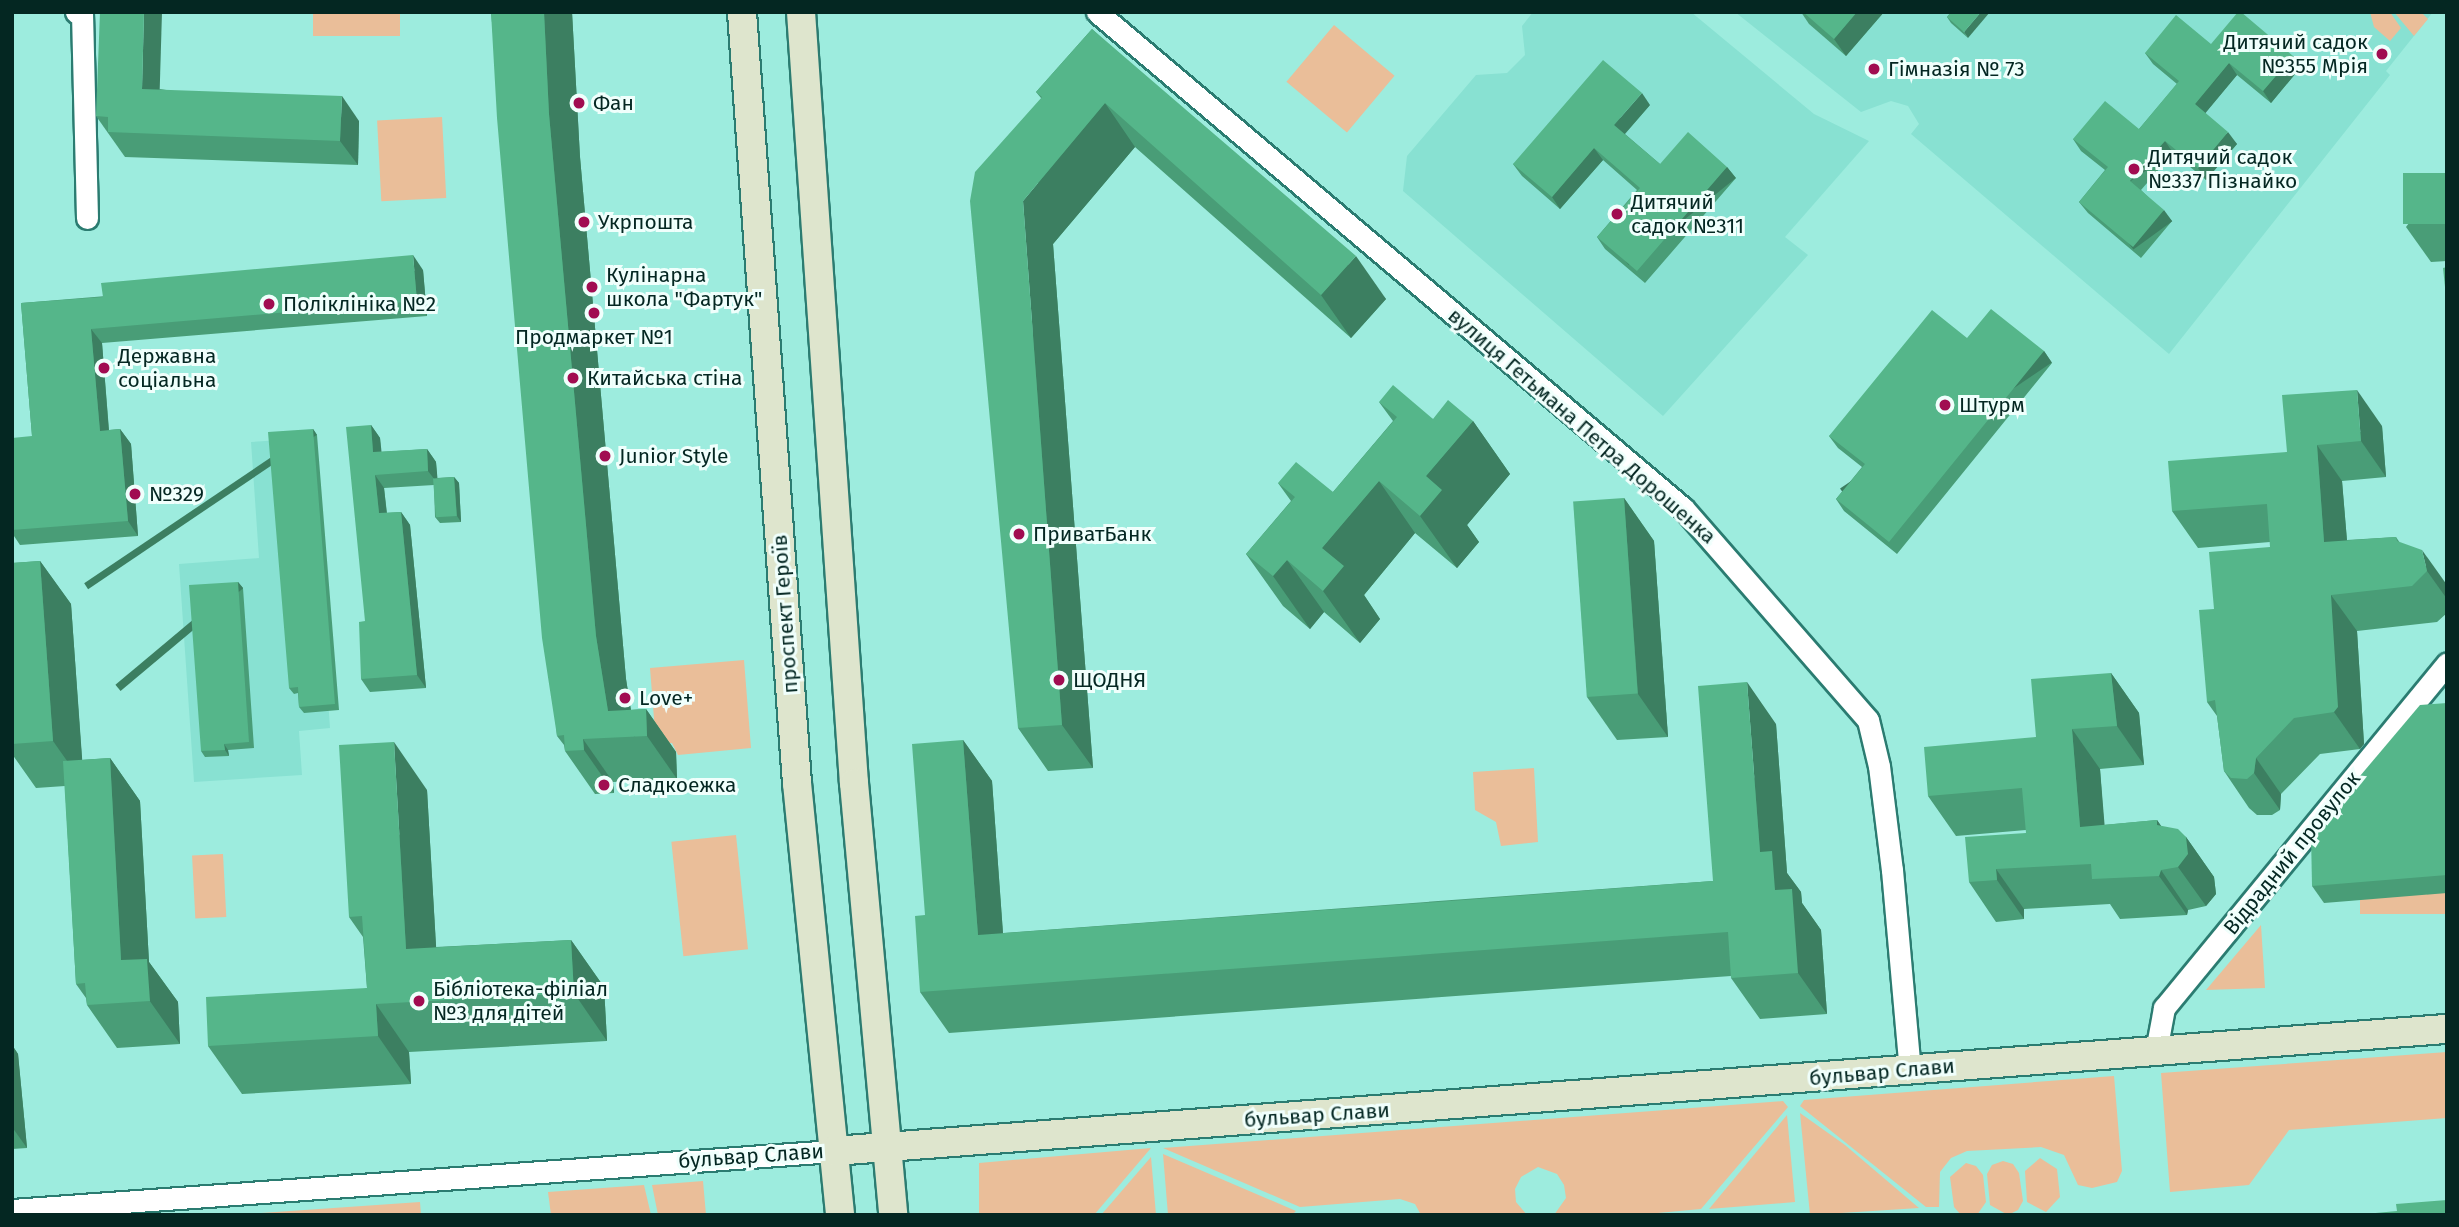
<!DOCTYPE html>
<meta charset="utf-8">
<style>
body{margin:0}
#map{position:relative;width:2459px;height:1227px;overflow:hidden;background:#9decde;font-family:"Fira Sans",sans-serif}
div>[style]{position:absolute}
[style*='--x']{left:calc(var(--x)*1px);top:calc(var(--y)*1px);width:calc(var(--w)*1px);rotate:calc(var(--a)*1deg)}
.built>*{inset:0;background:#88e1d2}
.green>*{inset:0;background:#eabe99;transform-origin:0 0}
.roads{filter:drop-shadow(2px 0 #2b7c71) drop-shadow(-2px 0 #2b7c71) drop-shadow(0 2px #2b7c71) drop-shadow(0 -2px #2b7c71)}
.minor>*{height:21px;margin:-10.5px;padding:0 10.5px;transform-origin:10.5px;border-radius:10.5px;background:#fff}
.secondary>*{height:28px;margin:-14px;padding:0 14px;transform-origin:14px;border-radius:14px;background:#dee5cd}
.wall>*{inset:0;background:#499d77}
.shaded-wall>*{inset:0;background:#3c7f61;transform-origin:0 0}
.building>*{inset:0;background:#55b68a;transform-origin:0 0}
.dots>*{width:19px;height:19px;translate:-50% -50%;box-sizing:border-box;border:4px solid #f0fffc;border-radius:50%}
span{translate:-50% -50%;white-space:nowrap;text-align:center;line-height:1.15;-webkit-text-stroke:6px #f0fffc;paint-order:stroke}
.poi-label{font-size:21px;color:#042722}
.right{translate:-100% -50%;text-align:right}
.left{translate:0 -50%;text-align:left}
.street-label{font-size:21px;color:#042722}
.frame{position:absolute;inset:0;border:14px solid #042722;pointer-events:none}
</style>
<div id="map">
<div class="built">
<div style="clip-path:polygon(1533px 12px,1691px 12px,1814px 114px,1869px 141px,1785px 237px,1808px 255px,1663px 416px,1403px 191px,1407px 156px,1476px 75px,1507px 73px,1525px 55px,1522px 26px)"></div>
<div style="clip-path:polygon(1735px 12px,2433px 12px,2386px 71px,2390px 75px,2169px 354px,1911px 134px,1919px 124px,1908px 106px,1891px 101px,1861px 112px)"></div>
<div style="clip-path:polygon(310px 438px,330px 728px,299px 731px,302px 775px,194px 782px,179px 564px,259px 558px,251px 442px)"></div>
</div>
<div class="green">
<div style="left:313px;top:12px;width:87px;height:24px"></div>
<div style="clip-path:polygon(2370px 12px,2390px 12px,2401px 28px,2390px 41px,2374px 27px)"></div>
<div style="clip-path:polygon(2394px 12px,2421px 12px,2428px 19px,2414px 36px)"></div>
<div style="left:1334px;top:25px;width:79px;height:74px;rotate:40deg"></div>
<div style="left:442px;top:117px;width:81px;height:65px;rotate:87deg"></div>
<div style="clip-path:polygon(744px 660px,751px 748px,678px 755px,672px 743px,656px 744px,650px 668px)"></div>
<div style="clip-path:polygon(1534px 768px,1538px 842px,1501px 846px,1496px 822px,1475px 810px,1473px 772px)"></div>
<div style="left:736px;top:835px;width:115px;height:65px;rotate:84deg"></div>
<div style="left:223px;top:854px;width:63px;height:31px;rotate:87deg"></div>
<div style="left:2447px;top:893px;width:21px;height:87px;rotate:90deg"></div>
<div style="clip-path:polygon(2261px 925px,2265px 988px,2206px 990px)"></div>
<div style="clip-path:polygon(2447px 1052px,2447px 1118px,2289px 1130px,2249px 1185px,2170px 1192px,2161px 1073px)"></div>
<div style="clip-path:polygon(2114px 1076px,2122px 1171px,2117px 1182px,2092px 1188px,2078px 1185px,2064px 1155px,2041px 1147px,1967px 1151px,1951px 1158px,1940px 1172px,1939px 1207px,1926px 1207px,1800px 1106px,1804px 1100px)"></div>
<div style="clip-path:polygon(1783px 1101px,1788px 1107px,1701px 1209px,1636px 1215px,1554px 1215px,1566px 1198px,1564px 1185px,1557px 1174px,1538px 1167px,1521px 1177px,1515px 1189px,1516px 1202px,1527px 1215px,1421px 1215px,1415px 1204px,1400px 1199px,1300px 1207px,1163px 1148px)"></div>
<div style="clip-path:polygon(1800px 1113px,1845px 1145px,1919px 1208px,1810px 1215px)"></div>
<div style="clip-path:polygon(1787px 1115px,1795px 1202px,1709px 1209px)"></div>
<div style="clip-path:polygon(1151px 1148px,1094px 1215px,979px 1215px,979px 1163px)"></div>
<div style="clip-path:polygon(1163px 1154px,1296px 1211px,1292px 1215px,1168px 1215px)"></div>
<div style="clip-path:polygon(1151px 1157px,1156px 1215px,1101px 1215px)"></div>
<div style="clip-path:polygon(2040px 1158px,2057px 1169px,2060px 1197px,2046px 1212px,2027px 1202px,2025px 1171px)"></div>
<div style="clip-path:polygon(2003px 1161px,2013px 1164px,2019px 1173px,2023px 1201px,2018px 1210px,2008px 1215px,1990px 1205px,1987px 1174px,1992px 1165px)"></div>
<div style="clip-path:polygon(1966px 1163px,1976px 1166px,1983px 1175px,1986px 1202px,1977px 1215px,1961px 1215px,1954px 1207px,1950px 1177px)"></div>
<div style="clip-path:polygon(703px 1181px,706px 1215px,658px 1215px,652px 1185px)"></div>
<div style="clip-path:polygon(644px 1185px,651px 1215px,551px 1215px,548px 1192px)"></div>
<div style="clip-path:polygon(420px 1202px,421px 1215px,234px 1215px)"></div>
</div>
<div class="roads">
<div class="minor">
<div style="--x:76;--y:12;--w:6;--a:9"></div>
<div style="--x:82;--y:13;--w:205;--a:88.6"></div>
<div style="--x:1097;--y:12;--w:768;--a:40.25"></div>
<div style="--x:1683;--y:508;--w:281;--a:48.9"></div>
<div style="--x:1868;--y:720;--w:47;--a:76.6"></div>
<div style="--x:1879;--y:766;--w:105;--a:82.9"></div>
<div style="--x:1892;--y:870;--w:201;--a:84.9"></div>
<div style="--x:2156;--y:1051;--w:44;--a:-79.5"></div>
<div style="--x:2164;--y:1008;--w:446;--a:-50.6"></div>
<div style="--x:12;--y:1210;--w:824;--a:-4.11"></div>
</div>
<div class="secondary">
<div style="--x:742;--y:12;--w:773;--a:85.92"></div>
<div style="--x:797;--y:783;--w:434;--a:84.3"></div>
<div style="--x:801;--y:12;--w:773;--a:86.07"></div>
<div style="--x:854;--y:783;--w:434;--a:84.8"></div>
<div style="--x:834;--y:1151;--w:1618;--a:-4.33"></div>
</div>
</div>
<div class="wall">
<div style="clip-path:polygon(491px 12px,572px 12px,580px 157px,626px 679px,631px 710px,646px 709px,676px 752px,677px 779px,613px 782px,614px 793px,595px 794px,565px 751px,564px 745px,557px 736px)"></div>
<div style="clip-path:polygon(1801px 12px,1884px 12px,1846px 56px,1809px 24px)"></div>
<div style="clip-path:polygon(1951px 12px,1968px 38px,1951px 23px,1947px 17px)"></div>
<div style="clip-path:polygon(1092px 29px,1386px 299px,1351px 338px,1135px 147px,1053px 244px,1093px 768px,1048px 771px,1018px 728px,1041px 98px,1036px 92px)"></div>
<div style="clip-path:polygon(2211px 44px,2293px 56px,2301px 67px,2271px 103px,2237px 75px,2205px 113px,2237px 144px,2206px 180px,2173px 153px,2141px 190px,2172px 221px,2141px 258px,2088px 213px,2079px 202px,2105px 170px,2081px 151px,2073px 139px,2139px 129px,2177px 84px,2153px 64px,2145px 53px)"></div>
<div style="clip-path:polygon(160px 89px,359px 121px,358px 165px,125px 157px,96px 116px)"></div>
<div style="clip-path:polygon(1650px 105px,1625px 134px,1660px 164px,1727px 167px,1736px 178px,1645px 283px,1605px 249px,1597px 237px,1637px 190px,1603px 160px,1560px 209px,1522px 176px,1513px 164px)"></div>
<div style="clip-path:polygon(2447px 173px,2447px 261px,2431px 262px,2406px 227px)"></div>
<div style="clip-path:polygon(423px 270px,427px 316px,102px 343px,109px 430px,120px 429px,131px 444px,138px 536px,20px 545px,12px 533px,32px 436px,21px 303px)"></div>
<div style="clip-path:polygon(1967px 338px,2044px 351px,2052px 363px,1897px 554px,1844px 511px,1836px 499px,1862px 467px,1838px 448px,1829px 436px)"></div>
<div style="clip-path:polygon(1379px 402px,1433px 419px,1473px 421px,1510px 474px,1467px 525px,1479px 542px,1457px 568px,1415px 533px,1364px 595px,1380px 619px,1360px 643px,1324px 612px,1310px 629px,1283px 606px,1246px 554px,1291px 501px,1278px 483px,1333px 492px,1393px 421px)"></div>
<div style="clip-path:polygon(371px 425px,380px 438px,381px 452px,427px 449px,436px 462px,437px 478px,454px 477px,459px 483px,461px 522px,440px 523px,435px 517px,434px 485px,384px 488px,387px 513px,401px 512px,410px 525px,426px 688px,370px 692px,361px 679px,365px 621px)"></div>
<div style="clip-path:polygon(2382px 426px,2386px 477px,2342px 481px,2347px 540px,2396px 537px,2400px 543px,2447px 585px,2447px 613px,2437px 622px,2357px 631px,2364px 744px,2360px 749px,2320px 754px,2281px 794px,2280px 810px,2272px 815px,2257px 815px,2249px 808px,2224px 771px,2217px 716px,2207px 702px,2214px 609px,2270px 547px,2270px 542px,2198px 548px,2172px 511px,2287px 452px)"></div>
<div style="clip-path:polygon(313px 429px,317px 435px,339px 710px,304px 713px,299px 707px,298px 693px,294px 694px,289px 688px)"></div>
<div style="clip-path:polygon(1624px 498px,1654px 541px,1668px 737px,1617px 740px,1587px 697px)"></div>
<div style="clip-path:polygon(40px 561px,71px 604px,82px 760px,110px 758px,140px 801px,149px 962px,178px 1002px,180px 1044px,117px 1048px,87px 1005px,86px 998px,76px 984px,65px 786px,36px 788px,12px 754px,12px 563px)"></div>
<div style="clip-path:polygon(238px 582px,243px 588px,254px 748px,228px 750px,229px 756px,205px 757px,201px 751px)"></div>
<div style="clip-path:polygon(2111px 673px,2139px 713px,2144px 765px,2100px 769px,2104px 825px,2157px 820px,2161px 826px,2186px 837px,2214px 877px,2216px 894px,2206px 906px,2188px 910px,2187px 915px,2120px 919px,2110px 904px,2024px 909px,2024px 919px,1996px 922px,1969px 882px,2026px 833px,2026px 830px,1956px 836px,1928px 796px,2036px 737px)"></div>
<div style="clip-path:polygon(2447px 703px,2447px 893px,2324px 903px,2312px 886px)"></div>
<div style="clip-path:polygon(1776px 724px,1787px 873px,1801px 892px,1802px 903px,1821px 930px,1827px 1014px,1760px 1019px,1731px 978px,1731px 976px,949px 1033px,920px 992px,925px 915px,963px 740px,992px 781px,1003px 933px,1713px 881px)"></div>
<div style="clip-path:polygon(427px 790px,436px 947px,571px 940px,604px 987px,607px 1041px,409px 1052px,411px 1084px,242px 1094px,208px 1046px,367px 988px,363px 937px,349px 917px)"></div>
<div style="clip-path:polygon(12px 1045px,18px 1054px,27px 1148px,12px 1149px)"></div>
</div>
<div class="shaded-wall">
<div style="clip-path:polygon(144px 12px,162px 12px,159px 113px,142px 89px)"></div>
<div style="clip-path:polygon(544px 12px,572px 12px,580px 157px,626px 679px,635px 737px,608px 711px,596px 636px,549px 114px)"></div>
<div style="clip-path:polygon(1857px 12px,1884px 12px,1846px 56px,1834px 39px)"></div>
<div style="clip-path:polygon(1981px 12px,1990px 12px,1968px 38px,1964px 32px)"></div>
<div style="clip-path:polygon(2293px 56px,2301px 67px,2271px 103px,2263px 91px)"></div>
<div style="clip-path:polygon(2229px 63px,2237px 75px,2203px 116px,2195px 104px)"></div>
<div style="clip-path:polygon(1642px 93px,1650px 105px,1622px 137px,1614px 125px)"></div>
<div style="clip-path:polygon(342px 96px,359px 121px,358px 165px,340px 141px)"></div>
<div style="clip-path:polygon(1105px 103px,1135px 147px,1053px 244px,1093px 768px,1062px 725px,1023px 201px)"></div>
<div style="clip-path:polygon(2228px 132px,2237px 144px,2206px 180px,2198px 168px)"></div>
<div style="left:2165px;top:141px;width:14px;height:53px;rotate:56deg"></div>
<div style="clip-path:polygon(1594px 148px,1603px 160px,1560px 209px,1552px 197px)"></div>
<div style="left:1727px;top:167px;width:14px;height:138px;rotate:51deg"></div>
<div style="left:2164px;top:210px;width:14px;height:48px;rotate:54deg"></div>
<div style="clip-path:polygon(413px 255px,423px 270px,427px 316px,417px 301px)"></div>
<div style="clip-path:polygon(1356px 256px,1386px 299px,1351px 338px,1321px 295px)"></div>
<div style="clip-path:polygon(91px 329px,102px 343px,110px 446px,100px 431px)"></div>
<div style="left:2044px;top:351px;width:14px;height:246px;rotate:56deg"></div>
<div style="clip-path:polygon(2357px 390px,2382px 426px,2386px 477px,2361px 441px)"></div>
<div style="clip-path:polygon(1473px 421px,1510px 474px,1467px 525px,1479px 542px,1457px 568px,1420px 516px,1426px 476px)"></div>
<div style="clip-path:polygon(371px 425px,380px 438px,383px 465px,373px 452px)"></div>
<div style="clip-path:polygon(120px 429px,131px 444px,138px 536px,128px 521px)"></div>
<div style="left:313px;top:429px;width:7px;height:276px;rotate:56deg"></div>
<div style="clip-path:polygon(2317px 445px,2342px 481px,2350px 578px,2324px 542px)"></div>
<div style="clip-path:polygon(427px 449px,436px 462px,438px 484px,428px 471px)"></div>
<div style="clip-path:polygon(375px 475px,384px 488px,388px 526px,379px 513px)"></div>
<div style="clip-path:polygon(454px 477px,459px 483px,461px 522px,457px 516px)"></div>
<div style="clip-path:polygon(1379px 481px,1415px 533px,1364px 595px,1380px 619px,1360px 643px,1323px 591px,1322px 548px)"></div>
<div style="clip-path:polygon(1624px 498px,1654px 541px,1668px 737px,1638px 694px)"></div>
<div style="clip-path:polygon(401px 512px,410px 525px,426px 688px,417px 675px)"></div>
<div style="clip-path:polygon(2422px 550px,2447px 585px,2447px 599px,2427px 571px)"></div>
<div style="clip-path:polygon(1287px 560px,1324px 612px,1310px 629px,1273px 576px)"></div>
<div style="clip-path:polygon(40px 561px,71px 604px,84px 785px,53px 741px)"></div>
<div style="left:238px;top:582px;width:8px;height:160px;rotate:50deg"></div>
<div style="clip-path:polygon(2331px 595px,2357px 631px,2364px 744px,2360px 749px,2334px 712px)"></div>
<div style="clip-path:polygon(2111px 673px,2139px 713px,2144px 765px,2117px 726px)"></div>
<div style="clip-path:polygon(1747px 682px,1776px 724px,1787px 873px,1801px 892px,1802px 903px,1821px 930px,1827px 1014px,1798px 973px,1760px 852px)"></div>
<div style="clip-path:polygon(646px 709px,676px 752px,677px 779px,647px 736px)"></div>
<div style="clip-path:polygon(2072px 729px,2100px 769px,2108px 867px,2080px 827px)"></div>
<div style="clip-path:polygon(583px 739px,613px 782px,614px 793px,584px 750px)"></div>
<div style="clip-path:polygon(963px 740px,992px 781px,1006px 976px,978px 935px)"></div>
<div style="clip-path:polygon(394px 742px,427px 790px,439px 997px,406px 949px)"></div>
<div style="clip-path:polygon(224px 744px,228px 750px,229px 756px,225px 750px)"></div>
<div style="clip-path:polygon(110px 758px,140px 801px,149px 962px,178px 1002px,180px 1044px,121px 960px)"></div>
<div style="clip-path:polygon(2256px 758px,2281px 794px,2280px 810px,2254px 773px)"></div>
<div style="clip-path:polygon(2157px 820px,2184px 859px,2186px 837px,2214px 877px,2216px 894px,2206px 906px,2178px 867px,2157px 825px)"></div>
<div style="clip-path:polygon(1996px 869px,2024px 909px,2024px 919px,1997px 880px)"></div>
<div style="clip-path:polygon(2161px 870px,2188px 910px,2187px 915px,2159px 876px)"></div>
<div style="clip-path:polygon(571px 940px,604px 987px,607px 1041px,574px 993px)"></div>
<div style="clip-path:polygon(376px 1004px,409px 1052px,411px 1084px,378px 1036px)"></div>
<div style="clip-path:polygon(12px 1045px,18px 1054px,27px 1148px,12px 1127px)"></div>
</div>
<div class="building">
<div style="clip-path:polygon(100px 12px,144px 12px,142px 89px,342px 96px,340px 141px,108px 132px,108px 117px,96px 116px)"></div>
<div style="clip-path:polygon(491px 12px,544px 12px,549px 114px,596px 636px,608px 711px,646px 709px,647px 736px,583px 739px,584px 750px,565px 751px,564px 735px,557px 736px,542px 638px,497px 118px)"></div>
<div style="clip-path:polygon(1803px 12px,1857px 12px,1834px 39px)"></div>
<div style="clip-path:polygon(1951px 12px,1981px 12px,1964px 32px,1947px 17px)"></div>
<div style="clip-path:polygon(2238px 12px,2241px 12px,2293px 56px,2263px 91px,2229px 63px,2195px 104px,2228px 132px,2198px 168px,2165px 141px,2130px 181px,2164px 210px,2133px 247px,2079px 202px,2108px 167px,2073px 139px,2105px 101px,2139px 129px,2179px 81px,2145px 53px,2176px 15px,2211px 44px)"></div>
<div style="clip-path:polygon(1092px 29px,1356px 256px,1321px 295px,1105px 103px,1023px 201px,1062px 725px,1018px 728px,970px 201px,975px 172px,1042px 97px,1036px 92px)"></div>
<div style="clip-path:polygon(1603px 60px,1642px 93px,1614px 125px,1660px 164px,1688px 132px,1727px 167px,1637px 271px,1597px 237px,1640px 188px,1594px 148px,1552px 197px,1513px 164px)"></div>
<div style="left:2447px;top:173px;width:51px;height:44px;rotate:90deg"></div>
<div style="clip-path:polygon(413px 255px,417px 301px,91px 329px,100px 431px,120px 429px,128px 521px,12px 530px,12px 438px,32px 436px,21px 303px,103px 297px,101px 283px)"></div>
<div style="clip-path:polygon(2447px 267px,2447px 306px,2443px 268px)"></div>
<div style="clip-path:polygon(1991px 309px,2044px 351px,1889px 542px,1836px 499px,1865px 464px,1829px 436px,1932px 310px,1967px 338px)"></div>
<div style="clip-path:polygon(1393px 385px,1433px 419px,1448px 400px,1473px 421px,1426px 476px,1442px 490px,1420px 516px,1379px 481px,1322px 548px,1344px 566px,1323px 591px,1287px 560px,1273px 576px,1246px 554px,1295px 497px,1278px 483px,1296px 462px,1333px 492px,1397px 417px,1379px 402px)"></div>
<div style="clip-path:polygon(2357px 390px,2361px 441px,2317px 445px,2324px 542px,2396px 537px,2397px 541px,2422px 550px,2427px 571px,2412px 586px,2331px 595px,2338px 707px,2334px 712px,2294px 718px,2256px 758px,2254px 773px,2247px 779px,2231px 778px,2224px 771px,2215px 700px,2207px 702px,2199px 610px,2214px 609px,2209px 552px,2270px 547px,2267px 504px,2172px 511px,2168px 461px,2287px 452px,2282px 395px)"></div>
<div style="clip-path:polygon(371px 425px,373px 452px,427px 449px,428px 471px,375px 475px,379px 513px,401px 512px,417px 675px,361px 679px,359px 622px,365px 621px,346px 427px)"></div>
<div style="clip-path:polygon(313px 429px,335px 704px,299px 707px,298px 687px,289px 688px,268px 432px)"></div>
<div style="left:454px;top:477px;width:39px;height:21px;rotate:86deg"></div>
<div style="left:1624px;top:498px;width:196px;height:51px;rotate:86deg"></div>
<div style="clip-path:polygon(40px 561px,53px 741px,12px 744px,12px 563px)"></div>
<div style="clip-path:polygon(238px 582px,249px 742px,224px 744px,225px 750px,201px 751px,189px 585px)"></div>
<div style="clip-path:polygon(2111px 673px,2117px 726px,2072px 729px,2080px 827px,2157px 820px,2157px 825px,2178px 829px,2186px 837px,2188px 854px,2178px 867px,2161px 870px,2159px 876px,2092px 879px,2091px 864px,1996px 869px,1997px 880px,1969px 882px,1965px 837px,2026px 833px,2022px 788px,1928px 796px,1924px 747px,2036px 737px,2031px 679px)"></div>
<div style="clip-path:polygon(1747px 682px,1760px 852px,1772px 851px,1775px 890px,1792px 889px,1798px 973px,1731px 978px,1728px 932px,920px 992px,915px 916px,925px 915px,912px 744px,963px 740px,978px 935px,1437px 902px,1713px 881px,1698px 686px)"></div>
<div style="clip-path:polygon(2447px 703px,2447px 875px,2312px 886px,2311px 834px,2420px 705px)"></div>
<div style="clip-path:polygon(394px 742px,406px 949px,571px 940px,574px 993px,376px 1004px,378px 1036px,208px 1046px,206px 997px,367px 988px,362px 916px,349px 917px,339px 745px)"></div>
<div style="clip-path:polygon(110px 758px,121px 960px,147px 959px,150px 1001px,87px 1005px,85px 983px,76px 984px,63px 761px)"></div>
<div style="clip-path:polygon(2447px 1200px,2447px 1215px,2354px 1215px,2397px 1211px,2396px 1204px)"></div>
</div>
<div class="dots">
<div style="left:2382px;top:54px;background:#a10c51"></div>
<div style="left:1874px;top:69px;background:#a10c51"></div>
<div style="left:579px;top:103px;background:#a10c51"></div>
<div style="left:2134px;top:169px;background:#a10c51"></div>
<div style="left:1617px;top:214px;background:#a10c51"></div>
<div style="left:584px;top:222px;background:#a10c51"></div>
<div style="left:592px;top:287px;background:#a10c51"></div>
<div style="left:269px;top:304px;background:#a10c51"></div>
<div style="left:594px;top:313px;background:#a10c51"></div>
<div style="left:104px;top:368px;background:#a10c51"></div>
<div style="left:573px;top:378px;background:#a10c51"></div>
<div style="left:1945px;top:405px;background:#a10c51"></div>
<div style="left:605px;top:456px;background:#a10c51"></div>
<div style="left:135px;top:494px;background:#a10c51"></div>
<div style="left:1019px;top:534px;background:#a10c51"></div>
<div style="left:1059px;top:680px;background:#a10c51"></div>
<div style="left:625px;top:698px;background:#a10c51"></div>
<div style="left:604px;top:785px;background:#a10c51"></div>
<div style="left:419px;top:1001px;background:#a10c51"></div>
</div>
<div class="poi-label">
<span class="right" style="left:2368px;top:54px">Дитячий садок<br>№355 Мрія</span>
<span class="left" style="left:1888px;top:69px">Гімназія № 73</span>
<span class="left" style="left:593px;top:103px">Фан</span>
<span class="left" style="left:2148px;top:169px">Дитячий садок<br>№337 Пізнайко</span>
<span class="left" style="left:1631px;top:214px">Дитячий<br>садок №311</span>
<span class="left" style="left:598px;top:222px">Укрпошта</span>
<span class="left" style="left:606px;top:287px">Кулінарна<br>школа "Фартук"</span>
<span class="left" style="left:283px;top:304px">Поліклініка №2</span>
<span style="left:594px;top:337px">Продмаркет №1</span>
<span class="left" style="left:118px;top:368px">Державна<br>соціальна</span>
<span class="left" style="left:587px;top:378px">Китайська стіна</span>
<span class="left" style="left:1959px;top:405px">Штурм</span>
<span class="left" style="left:619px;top:456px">Junior Style</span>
<span class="left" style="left:149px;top:494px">№329</span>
<span class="left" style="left:1033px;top:534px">ПриватБанк</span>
<span class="left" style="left:1073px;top:680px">ЩОДНЯ</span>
<span class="left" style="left:639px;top:698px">Love+</span>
<span class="left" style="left:618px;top:785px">Сладкоежка</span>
<span class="left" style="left:433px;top:1001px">Бібліотека-філіал<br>№3 для дітей</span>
</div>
<div class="street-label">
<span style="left:1582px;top:426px;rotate:41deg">вулиця Гетьмана Петра Дорошенка</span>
<span style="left:785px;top:614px;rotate:-94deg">проспект Героїв</span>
<span style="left:2292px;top:853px;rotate:-51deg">Відрадний провулок</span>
<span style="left:1882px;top:1072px;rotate:-5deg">бульвар Слави</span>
<span style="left:1317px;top:1115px;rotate:-4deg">бульвар Слави</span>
<span style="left:751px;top:1156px;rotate:-4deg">бульвар Слави</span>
</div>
<div class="frame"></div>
</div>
